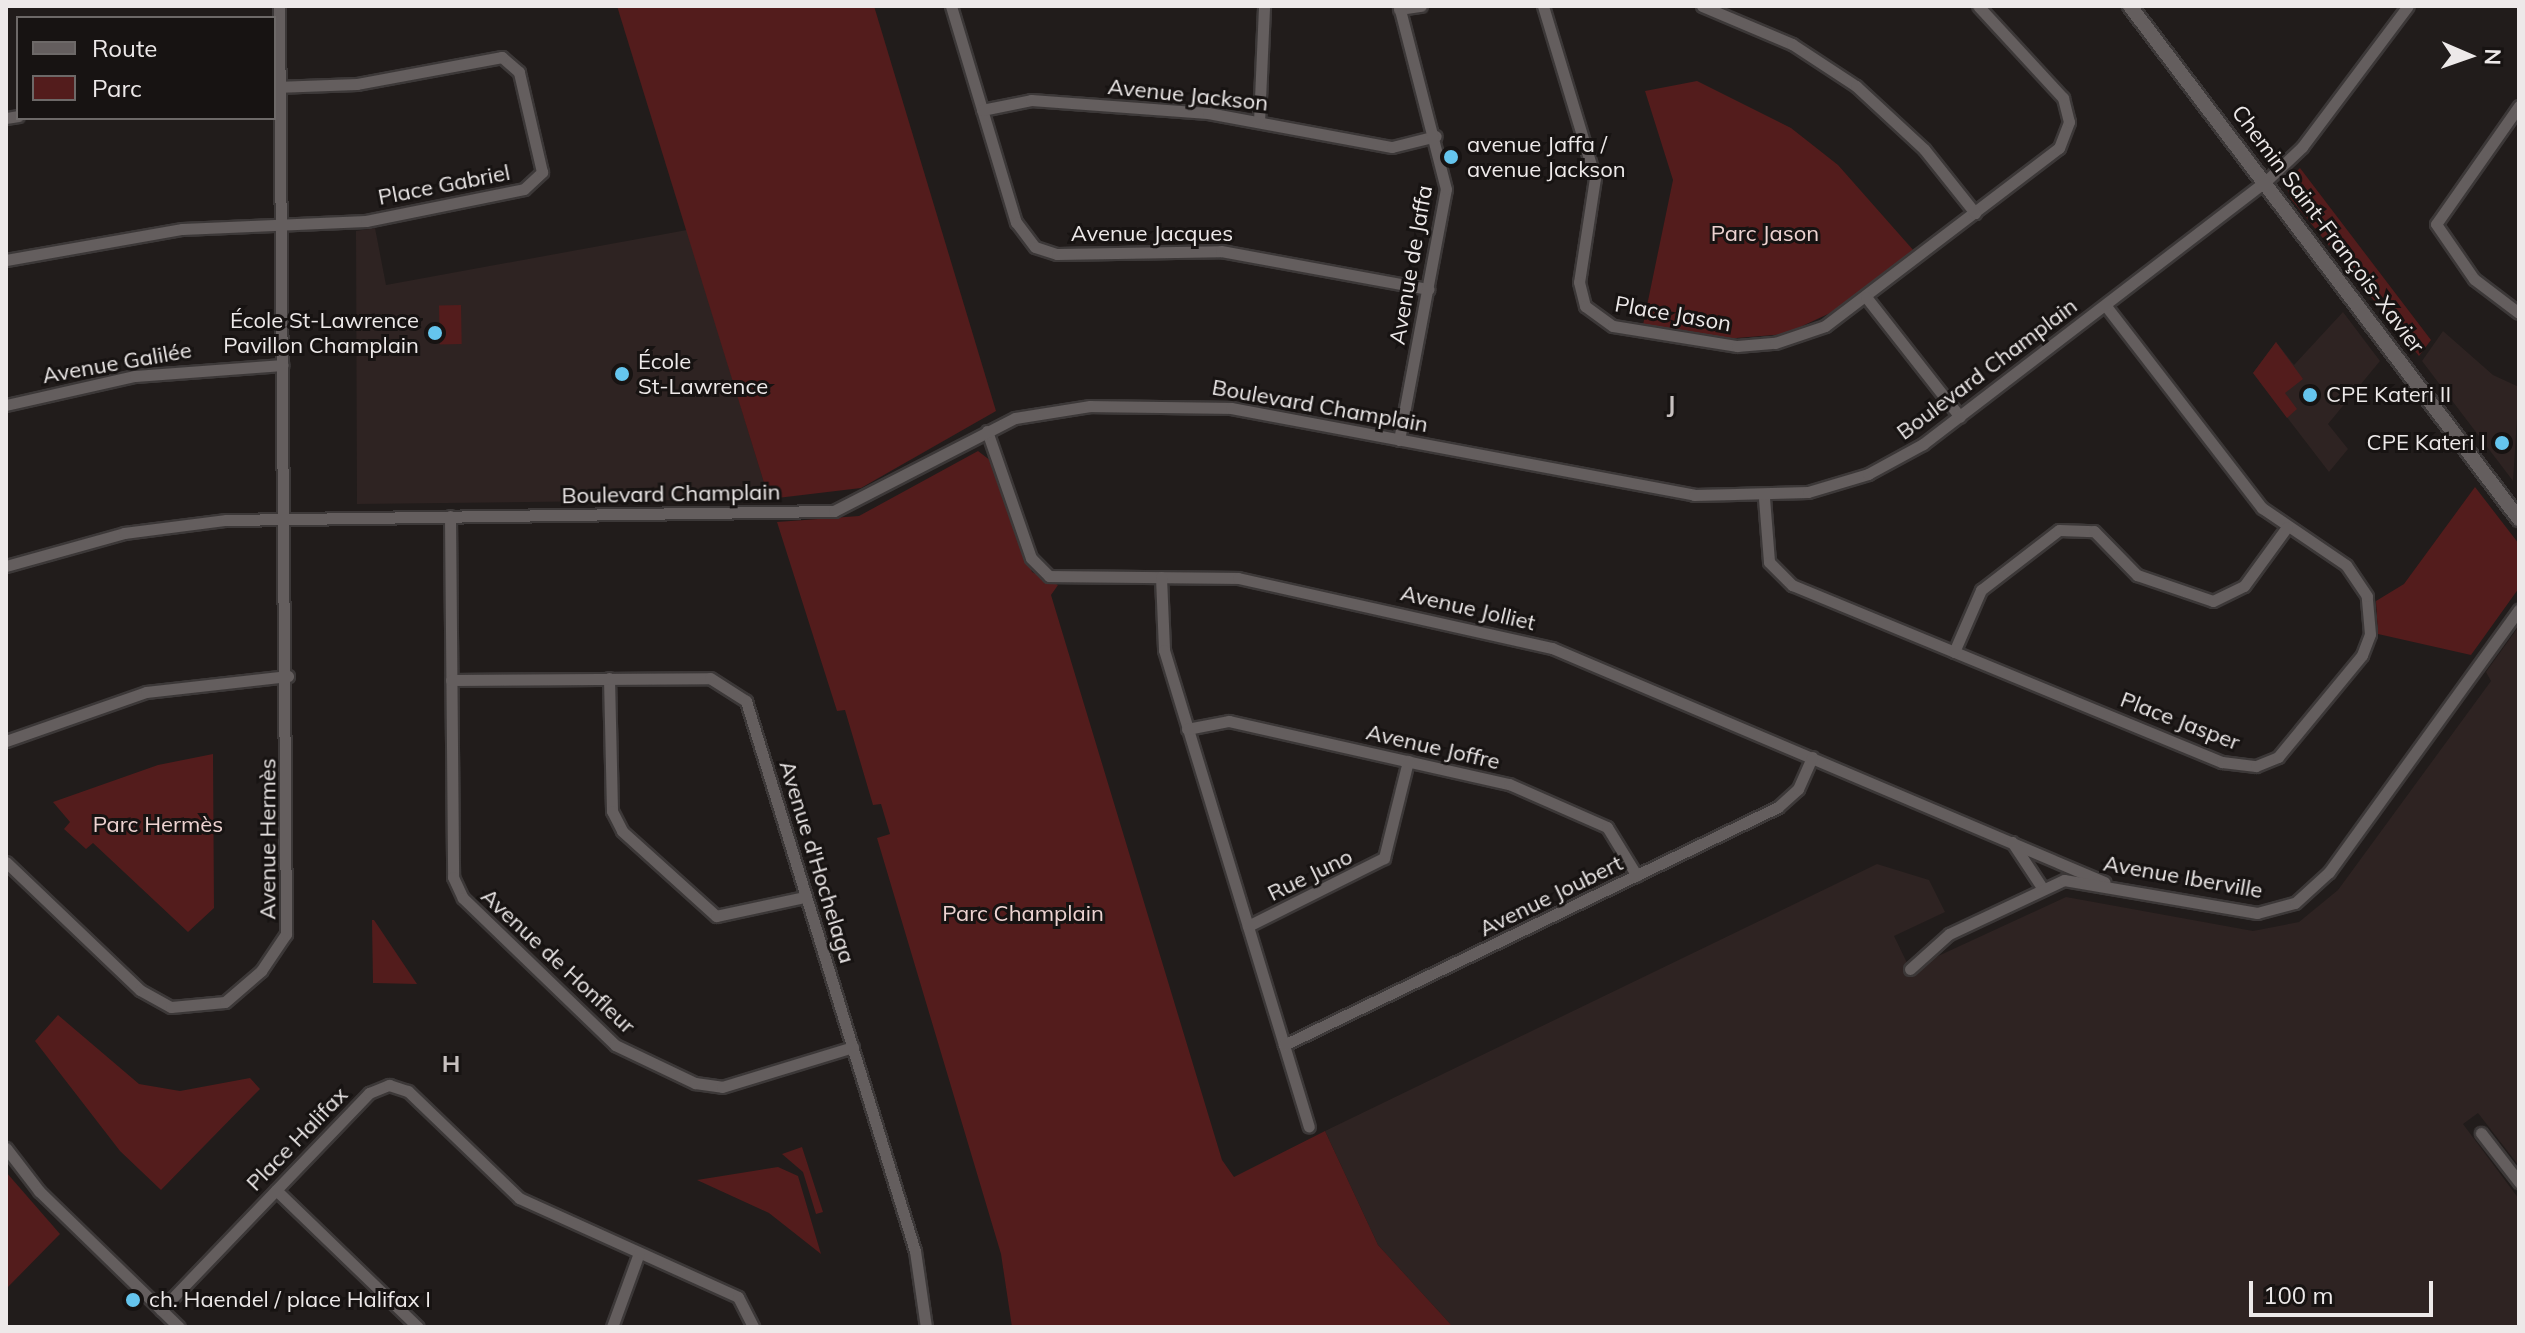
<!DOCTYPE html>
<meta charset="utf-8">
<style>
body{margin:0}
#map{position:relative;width:2525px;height:1333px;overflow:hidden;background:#211c1b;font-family:Mulish,sans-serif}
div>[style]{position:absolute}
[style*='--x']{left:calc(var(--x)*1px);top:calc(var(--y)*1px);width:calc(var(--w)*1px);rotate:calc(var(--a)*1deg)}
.built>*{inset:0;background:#2e2322}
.green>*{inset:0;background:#531c1c;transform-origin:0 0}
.roads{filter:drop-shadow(2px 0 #3c3838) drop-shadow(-2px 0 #3c3838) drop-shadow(0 2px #3c3838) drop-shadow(0 -2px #3c3838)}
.minor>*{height:11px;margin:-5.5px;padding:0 5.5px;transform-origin:5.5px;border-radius:5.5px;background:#645e5e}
.tertiary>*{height:14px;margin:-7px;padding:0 7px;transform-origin:7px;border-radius:7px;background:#645e5e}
.dots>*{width:22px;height:22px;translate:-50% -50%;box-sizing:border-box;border:4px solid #171312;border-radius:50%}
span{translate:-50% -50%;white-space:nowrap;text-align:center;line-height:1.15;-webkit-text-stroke:6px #171312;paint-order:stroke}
.street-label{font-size:22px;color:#ede9e9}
.poi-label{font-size:22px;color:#ede9e9}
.left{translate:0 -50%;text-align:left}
.right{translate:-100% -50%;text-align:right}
.park-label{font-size:22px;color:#edd3d1}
.neighbourhood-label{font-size:24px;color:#c7c0bf;font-weight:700}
.frame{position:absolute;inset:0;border:8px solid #ede9e9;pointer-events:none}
.legend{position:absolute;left:16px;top:16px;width:260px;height:104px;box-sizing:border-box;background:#171312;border:2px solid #6d6968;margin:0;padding:10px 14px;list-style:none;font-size:24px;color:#ede9e9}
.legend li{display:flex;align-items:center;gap:16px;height:40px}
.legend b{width:40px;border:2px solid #6d6968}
.north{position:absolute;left:2429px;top:16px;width:80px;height:80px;-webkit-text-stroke:6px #171312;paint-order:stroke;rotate:92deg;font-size:22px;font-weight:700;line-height:32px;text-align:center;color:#ede9e9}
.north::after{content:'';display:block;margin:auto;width:28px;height:36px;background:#ede9e9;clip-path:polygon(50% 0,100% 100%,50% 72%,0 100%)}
.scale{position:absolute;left:2249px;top:1281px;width:184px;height:36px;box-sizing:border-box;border:4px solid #ede9e9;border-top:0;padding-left:10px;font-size:24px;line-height:28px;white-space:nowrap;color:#ede9e9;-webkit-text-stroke:6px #171312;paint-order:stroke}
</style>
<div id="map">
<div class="built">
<div style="clip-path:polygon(375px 228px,386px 285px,687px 230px,769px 499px,357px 504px,356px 231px)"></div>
<div style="clip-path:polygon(2343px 312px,2380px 361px,2328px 424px,2348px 449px,2329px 472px,2253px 373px,2276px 342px,2294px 365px)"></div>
<div style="clip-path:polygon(2443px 331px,2493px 375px,2519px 387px,2513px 481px,2422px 361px)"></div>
<div style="clip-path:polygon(2519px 626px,2519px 1166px,2478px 1113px,2463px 1124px,2519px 1199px,2519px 1327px,1453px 1327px,1378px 1245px,1325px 1131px,1877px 864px,1929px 880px,1945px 912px,1894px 936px,1910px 969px,2066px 897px,2253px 931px,2299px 922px,2338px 890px,2491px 681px,2486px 672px)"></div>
</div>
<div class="green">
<div style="clip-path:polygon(617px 6px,874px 6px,996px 411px,861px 488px,769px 499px)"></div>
<div style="clip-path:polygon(1697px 81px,1791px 128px,1838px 165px,1914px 251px,1841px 308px,1785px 334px,1724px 339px,1643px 325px,1673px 180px,1645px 91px)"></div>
<div style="clip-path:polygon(2300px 168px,2431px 340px,2419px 356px,2291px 199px,2285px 183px)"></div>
<div style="left:461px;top:305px;width:39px;height:22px;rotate:89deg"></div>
<div style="clip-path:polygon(2276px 342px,2303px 379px,2285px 393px,2297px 409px,2287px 418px,2253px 373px)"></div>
<div style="clip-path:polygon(978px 451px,991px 461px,1032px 572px,1058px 585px,1051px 595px,1222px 1160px,1234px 1177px,1325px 1131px,1378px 1245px,1453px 1327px,1012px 1327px,1001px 1254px,877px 838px,890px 834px,881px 804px,873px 805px,845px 710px,837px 711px,777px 522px,859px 516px)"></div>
<div style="clip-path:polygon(2475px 487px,2519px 544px,2519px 588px,2471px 655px,2378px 634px,2376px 601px,2404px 584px)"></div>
<div style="clip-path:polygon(213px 754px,214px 908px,188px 932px,93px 843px,86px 849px,64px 829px,70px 822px,53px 802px,158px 765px)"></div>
<div style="clip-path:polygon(372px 920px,374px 920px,417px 984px,373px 983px)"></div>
<div style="clip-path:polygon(58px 1015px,139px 1084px,180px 1091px,250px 1078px,260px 1089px,161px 1190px,120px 1151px,35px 1041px)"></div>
<div style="clip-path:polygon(802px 1147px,823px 1212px,816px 1214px,803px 1172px,782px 1154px)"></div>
<div style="clip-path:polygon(778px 1167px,798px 1176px,821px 1254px,769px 1213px,697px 1180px)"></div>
<div style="clip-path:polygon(6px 1172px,60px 1234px,6px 1289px)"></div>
</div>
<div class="roads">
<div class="minor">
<div style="--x:951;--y:6;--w:226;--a:73.3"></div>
<div style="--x:1016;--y:222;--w:31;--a:53"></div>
<div style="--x:1035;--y:247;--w:23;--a:18"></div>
<div style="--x:1057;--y:254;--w:164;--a:-1"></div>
<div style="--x:1221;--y:251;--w:211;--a:10.4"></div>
<div style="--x:1543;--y:6;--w:180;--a:73.2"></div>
<div style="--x:1595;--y:178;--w:105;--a:98.7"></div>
<div style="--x:1579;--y:282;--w:25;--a:76"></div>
<div style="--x:1585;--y:306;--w:34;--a:36"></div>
<div style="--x:1613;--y:326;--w:126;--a:9.2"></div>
<div style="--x:1737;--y:346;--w:38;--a:-5"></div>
<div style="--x:1775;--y:343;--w:53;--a:-18.8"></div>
<div style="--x:1825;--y:326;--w:294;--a:-37.3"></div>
<div style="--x:2059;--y:148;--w:28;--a:-69"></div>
<div style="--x:2069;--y:122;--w:25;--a:-104"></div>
<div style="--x:2063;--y:98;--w:125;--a:-132.7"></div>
<div style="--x:1702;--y:6;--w:98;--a:22.9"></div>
<div style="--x:1792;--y:44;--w:77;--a:33.3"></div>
<div style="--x:1856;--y:86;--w:93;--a:42.8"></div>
<div style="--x:1924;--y:149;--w:82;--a:51.4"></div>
<div style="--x:1399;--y:9;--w:22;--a:-8"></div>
<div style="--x:2519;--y:106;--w:144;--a:125.1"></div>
<div style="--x:2436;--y:224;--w:67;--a:55.4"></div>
<div style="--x:2474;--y:279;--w:56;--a:37.1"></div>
<div style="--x:982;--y:110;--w:50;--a:-11.5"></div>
<div style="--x:1031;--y:100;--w:177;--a:4.2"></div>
<div style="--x:1208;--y:113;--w:187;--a:10.5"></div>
<div style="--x:1392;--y:147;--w:45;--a:-14"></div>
<div style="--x:6;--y:118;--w:12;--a:-9"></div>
<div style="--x:1259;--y:122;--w:116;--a:-87.5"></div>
<div style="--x:6;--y:260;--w:179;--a:-10"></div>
<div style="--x:182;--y:229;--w:184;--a:-2.5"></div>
<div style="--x:366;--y:221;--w:161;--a:-11.4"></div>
<div style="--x:524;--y:189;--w:25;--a:-43"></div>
<div style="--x:542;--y:172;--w:103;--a:-103"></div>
<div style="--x:519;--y:72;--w:23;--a:-139"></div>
<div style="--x:502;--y:57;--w:147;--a:169.5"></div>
<div style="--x:357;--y:84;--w:82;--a:177.9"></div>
<div style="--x:1866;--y:297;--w:152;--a:51.9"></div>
<div style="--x:6;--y:405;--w:132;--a:-12.7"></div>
<div style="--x:135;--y:376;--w:148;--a:-4.3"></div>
<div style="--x:987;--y:431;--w:134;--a:70.9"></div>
<div style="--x:1031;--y:558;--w:25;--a:45"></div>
<div style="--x:1049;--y:576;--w:189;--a:0.6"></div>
<div style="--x:1238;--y:578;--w:322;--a:12.6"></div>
<div style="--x:1552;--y:648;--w:600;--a:22.97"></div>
<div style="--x:1399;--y:440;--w:255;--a:-79.4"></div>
<div style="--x:1446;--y:189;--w:189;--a:-104.4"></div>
<div style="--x:1764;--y:498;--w:64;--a:85.5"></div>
<div style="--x:1769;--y:562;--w:33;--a:45"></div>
<div style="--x:1792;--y:585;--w:465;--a:22.4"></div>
<div style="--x:2222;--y:762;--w:34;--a:7"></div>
<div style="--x:2256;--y:766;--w:24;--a:-22"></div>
<div style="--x:2278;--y:757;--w:132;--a:-50.5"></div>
<div style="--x:2362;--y:655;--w:22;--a:-69"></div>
<div style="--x:2370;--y:634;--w:38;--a:-95"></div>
<div style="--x:2367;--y:596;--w:37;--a:-124"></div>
<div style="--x:2346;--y:565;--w:102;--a:-145.8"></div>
<div style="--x:2262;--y:508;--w:255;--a:-127.7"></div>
<div style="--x:450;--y:516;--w:361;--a:89.5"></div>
<div style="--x:453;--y:877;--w:23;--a:65"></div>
<div style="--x:463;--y:898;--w:211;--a:44"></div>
<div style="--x:615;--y:1045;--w:89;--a:25.4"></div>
<div style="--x:695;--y:1083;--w:27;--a:8"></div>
<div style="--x:722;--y:1087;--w:137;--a:-17"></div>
<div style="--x:6;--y:566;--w:123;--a:-15.6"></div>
<div style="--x:124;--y:533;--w:103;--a:-7.3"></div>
<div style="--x:226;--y:520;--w:608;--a:-0.85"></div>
<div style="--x:834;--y:511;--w:203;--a:-27.2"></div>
<div style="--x:1015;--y:418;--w:76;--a:-9.1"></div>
<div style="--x:1090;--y:406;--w:141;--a:0.8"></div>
<div style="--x:1231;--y:408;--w:471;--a:10.6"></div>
<div style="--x:1694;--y:495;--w:114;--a:-1.5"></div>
<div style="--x:1808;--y:492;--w:63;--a:-16.7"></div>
<div style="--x:1868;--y:474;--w:63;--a:-28.6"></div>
<div style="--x:1923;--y:444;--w:431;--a:-37.5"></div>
<div style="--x:2265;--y:182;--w:51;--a:-43.4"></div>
<div style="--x:2302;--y:147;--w:176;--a:-53.1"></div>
<div style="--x:1161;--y:577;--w:73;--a:87.6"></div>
<div style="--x:1164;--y:650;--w:498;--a:73.1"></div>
<div style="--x:1954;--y:652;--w:68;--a:-66.5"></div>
<div style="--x:1981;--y:590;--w:98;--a:-37.6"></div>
<div style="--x:2059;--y:530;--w:35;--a:2"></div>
<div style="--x:2094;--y:531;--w:62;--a:45.7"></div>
<div style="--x:2137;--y:575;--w:80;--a:18.9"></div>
<div style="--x:2213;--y:601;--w:34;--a:-26"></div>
<div style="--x:2244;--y:586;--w:73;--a:-53.9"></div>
<div style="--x:609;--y:678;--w:133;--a:88.7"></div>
<div style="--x:612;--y:811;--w:22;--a:63"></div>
<div style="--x:622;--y:831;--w:127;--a:42.1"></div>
<div style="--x:716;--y:916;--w:91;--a:-12.1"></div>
<div style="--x:451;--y:680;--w:259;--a:-0.4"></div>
<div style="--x:710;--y:678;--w:43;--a:32.6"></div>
<div style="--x:746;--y:701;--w:575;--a:72.92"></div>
<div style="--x:915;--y:1251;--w:77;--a:81.8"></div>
<div style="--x:1187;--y:729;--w:43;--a:-10.8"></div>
<div style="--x:1229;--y:721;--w:287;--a:12.7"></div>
<div style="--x:1509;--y:784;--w:107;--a:23.7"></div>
<div style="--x:1607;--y:827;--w:57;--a:58.5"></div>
<div style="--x:6;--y:741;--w:148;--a:-19.3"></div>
<div style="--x:146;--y:692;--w:143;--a:-6.4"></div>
<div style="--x:2012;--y:842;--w:53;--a:56.6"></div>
<div style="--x:6;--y:862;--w:185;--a:43.7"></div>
<div style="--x:140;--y:990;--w:35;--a:29"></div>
<div style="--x:171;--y:1007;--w:54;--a:-5.3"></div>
<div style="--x:225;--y:1002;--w:48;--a:-40.7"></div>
<div style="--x:261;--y:971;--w:45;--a:-56"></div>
<div style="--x:286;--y:934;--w:928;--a:-90.43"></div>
<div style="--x:1248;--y:926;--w:152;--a:-26.6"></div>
<div style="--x:1384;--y:858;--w:100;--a:-76.1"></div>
<div style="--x:1910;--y:969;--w:52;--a:-41.9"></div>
<div style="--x:1949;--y:934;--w:127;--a:-25.2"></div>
<div style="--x:2064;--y:880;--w:196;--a:9.7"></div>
<div style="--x:2257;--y:913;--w:39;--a:-15"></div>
<div style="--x:2295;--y:903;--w:46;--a:-42.4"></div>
<div style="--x:2329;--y:872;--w:324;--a:-54.1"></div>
<div style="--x:1284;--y:1045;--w:548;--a:-25.72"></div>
<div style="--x:1778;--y:807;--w:27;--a:-42"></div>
<div style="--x:1798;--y:789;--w:35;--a:-66"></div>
<div style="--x:2481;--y:1133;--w:62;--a:52.2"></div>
<div style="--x:6;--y:1148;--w:54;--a:52.5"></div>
<div style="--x:39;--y:1191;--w:195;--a:44.2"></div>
<div style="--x:276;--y:1190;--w:197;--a:44"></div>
<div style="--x:161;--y:1310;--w:301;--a:-46.2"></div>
<div style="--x:369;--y:1093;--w:22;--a:-22"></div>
<div style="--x:389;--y:1085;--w:20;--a:18"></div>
<div style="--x:408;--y:1091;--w:154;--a:43.9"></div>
<div style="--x:519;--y:1198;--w:240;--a:24.3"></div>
<div style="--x:738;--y:1297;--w:34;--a:63"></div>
<div style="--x:612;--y:1327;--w:79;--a:-70"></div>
</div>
<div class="tertiary">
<div style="--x:2130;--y:6;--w:644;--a:52.83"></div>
</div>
</div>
<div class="dots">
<div style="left:1451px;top:157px;background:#65c5ee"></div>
<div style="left:435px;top:333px;background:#65c5ee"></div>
<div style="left:622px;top:374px;background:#65c5ee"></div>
<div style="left:2310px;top:395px;background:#65c5ee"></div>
<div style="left:2502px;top:443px;background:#65c5ee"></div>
<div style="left:133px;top:1300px;background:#65c5ee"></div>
</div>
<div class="street-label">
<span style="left:1188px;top:95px;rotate:6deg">Avenue Jackson</span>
<span style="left:444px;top:185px;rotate:-11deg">Place Gabriel</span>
<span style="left:2328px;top:229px;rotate:53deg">Chemin Saint-François-Xavier</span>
<span style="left:1152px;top:234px">Avenue Jacques</span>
<span style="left:1411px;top:265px;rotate:-80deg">Avenue de Jaffa</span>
<span style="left:1673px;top:314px;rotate:10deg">Place Jason</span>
<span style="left:117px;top:363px;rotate:-10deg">Avenue Galilée</span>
<span style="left:1987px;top:369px;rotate:-37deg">Boulevard Champlain</span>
<span style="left:1320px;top:406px;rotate:10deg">Boulevard Champlain</span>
<span style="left:671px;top:494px;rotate:-1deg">Boulevard Champlain</span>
<span style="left:1468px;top:608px;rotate:13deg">Avenue Jolliet</span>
<span style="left:2180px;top:721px;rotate:21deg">Place Jasper</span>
<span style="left:1433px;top:747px;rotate:13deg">Avenue Joffre</span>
<span style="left:268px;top:839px;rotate:-90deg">Avenue Hermès</span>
<span style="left:817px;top:862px;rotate:73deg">Avenue d'Hochelaga</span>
<span style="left:1310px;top:875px;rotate:-26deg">Rue Juno</span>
<span style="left:2183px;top:877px;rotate:10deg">Avenue Iberville</span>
<span style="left:1551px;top:896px;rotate:-26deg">Avenue Joubert</span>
<span style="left:558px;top:961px;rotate:43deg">Avenue de Honfleur</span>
<span style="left:297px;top:1139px;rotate:-46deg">Place Halifax</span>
</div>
<div class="poi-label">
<span class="left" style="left:1467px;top:157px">avenue Jaffa /<br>avenue Jackson</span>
<span class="right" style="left:419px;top:333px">École St-Lawrence<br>Pavillon Champlain</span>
<span class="left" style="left:638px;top:374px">École<br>St-Lawrence</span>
<span class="left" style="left:2326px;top:395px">CPE Kateri II</span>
<span class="right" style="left:2486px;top:443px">CPE Kateri I</span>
<span class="left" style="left:149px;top:1300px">ch. Haendel / place Halifax I</span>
</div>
<div class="park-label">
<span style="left:1765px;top:234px">Parc Jason</span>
<span style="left:158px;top:825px">Parc Hermès</span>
<span style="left:1023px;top:914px">Parc Champlain</span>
</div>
<div class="neighbourhood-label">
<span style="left:1671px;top:404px">J</span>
<span style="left:451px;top:1064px">H</span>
</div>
<div class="frame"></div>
<ul class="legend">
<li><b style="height:10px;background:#645e5e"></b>Route</li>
<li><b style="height:22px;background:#531c1c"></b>Parc</li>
</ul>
<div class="north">N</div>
<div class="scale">100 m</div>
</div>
